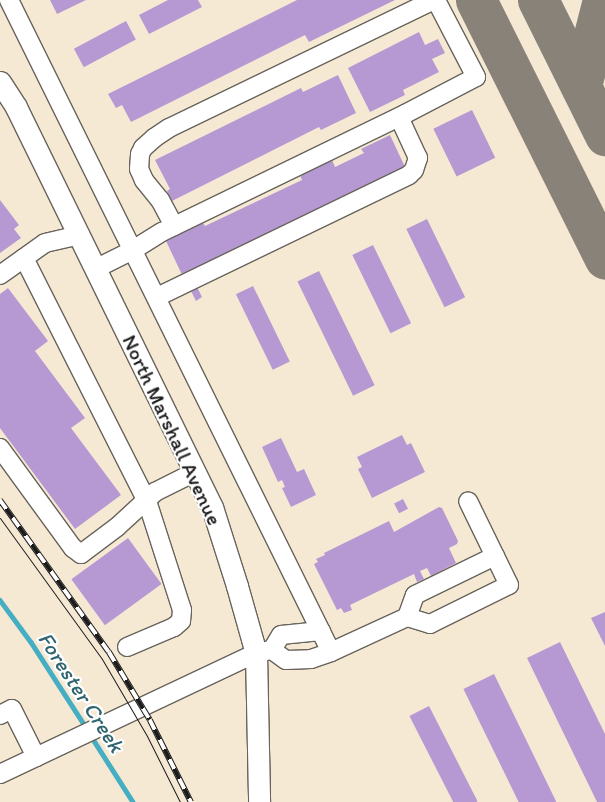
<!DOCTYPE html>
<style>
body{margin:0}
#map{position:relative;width:605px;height:802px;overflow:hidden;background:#f5e9d4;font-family:Itim,sans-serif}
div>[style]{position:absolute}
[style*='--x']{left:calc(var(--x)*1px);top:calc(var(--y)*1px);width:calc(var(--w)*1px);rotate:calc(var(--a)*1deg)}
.stream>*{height:4.5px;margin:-2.25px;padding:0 2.25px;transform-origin:2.25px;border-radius:2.25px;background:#45aec3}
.taxiway>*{height:41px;margin:-20.5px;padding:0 20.5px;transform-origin:20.5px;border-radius:20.5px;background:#888278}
.building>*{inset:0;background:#b699d3;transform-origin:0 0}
.roads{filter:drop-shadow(1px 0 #68645c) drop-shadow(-1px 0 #68645c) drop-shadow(0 1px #68645c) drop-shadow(0 -1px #68645c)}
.minor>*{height:18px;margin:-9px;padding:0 9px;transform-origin:9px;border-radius:9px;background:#fff}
.major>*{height:21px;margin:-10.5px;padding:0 10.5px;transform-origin:10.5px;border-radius:10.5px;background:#fff}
.tram>*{height:1px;margin:-0.5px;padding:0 0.5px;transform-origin:0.5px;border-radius:0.5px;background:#1c1c1c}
.rail>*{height:5.5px;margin-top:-2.75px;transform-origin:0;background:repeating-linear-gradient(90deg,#fff 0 11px,#1c1c1c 0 22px);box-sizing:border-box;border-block:1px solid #1c1c1c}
span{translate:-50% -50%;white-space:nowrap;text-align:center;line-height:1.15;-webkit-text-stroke:4.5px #fff;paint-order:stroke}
.street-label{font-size:21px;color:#1c1c1c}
.water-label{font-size:22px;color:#306570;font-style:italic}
</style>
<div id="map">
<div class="stream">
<div style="--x:0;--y:600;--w:52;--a:53.6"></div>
<div style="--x:31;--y:642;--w:103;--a:57.2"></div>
<div style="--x:91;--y:736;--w:78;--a:57.5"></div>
</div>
<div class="taxiway">
<div style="--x:476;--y:0;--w:289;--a:63.5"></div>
<div style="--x:538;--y:0;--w:151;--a:63.6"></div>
<div style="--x:581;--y:86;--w:89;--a:-75.7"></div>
</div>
<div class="building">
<div style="clip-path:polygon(50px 0,86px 0,57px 14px)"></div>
<div style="clip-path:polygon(168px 0,198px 0,202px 7px,149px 34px,139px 15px)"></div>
<div style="clip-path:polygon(297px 0,395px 0,309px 42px,305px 35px,131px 122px,122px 105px,116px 108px,108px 94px)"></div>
<div style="left:126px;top:21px;width:21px;height:59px;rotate:62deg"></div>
<div style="clip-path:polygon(419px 32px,425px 45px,438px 39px,445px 53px,432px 59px,439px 72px,403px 90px,405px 95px,370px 112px,348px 68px)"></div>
<div style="clip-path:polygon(338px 75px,356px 113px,321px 130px,319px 127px,172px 201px,167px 191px,170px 189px,155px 160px,301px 88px,303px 92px)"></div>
<div style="left:472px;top:110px;width:53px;height:43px;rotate:64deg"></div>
<div style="clip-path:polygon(390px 135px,405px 167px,374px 184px,373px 182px,349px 194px,351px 198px,184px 279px,166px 241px,203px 223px,205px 226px,302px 180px,300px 175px,332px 160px,335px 167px,364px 153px,361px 149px)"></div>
<div style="clip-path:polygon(0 200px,19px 225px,14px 229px,21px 238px,0 253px)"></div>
<div style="left:427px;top:219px;width:87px;height:23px;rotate:64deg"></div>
<div style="left:373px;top:245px;width:87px;height:23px;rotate:64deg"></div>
<div style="left:319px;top:271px;width:127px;height:24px;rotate:64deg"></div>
<div style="left:253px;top:286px;width:84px;height:19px;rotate:64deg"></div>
<div style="clip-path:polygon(197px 287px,202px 297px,196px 301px,191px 291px)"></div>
<div style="clip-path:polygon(8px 288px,48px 341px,35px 351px,85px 418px,71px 428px,121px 495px,75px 529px,0 428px,0 294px)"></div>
<div style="clip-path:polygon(402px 435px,407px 445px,411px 443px,425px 472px,372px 498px,358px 469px,362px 467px,357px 457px)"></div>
<div style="clip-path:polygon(281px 438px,297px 472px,304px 469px,316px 495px,291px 507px,282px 488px,285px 487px,282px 480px,278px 482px,262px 447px)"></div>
<div style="left:403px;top:499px;width:11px;height:10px;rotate:63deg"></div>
<div style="clip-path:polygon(439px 507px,442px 508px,458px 541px,457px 544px,449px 548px,456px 563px,431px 576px,427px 568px,420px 571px,424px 579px,417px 582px,414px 574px,350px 605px,352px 610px,344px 613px,341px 608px,337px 610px,314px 564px,318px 562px,316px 559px,325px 555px,324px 553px,389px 521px,394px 532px)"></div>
<div style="left:128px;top:538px;width:57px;height:70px;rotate:54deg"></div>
<div style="clip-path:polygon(605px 612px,605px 646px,591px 618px)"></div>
<div style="clip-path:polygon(560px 642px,605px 734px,605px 802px,597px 802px,527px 658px)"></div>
<div style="left:494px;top:674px;width:142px;height:34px;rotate:64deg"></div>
<div style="left:429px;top:706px;width:107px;height:22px;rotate:63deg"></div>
</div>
<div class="roads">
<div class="minor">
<div style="--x:9;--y:0;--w:727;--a:63.72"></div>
<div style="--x:331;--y:652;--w:84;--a:-24.7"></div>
<div style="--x:407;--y:617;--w:24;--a:17"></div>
<div style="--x:430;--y:624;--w:88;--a:-26.3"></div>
<div style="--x:509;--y:585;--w:93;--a:-116"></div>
<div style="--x:174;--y:226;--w:30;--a:-118"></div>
<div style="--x:160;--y:200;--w:26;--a:-129"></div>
<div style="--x:144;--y:180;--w:12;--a:-114"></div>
<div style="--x:139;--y:169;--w:15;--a:-86"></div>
<div style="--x:140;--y:154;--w:7;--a:-63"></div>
<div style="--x:143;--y:148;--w:15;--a:-42"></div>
<div style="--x:154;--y:138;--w:18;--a:-34"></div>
<div style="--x:169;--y:128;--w:294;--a:-25.8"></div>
<div style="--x:24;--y:258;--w:272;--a:63.2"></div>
<div style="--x:147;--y:501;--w:114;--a:72.2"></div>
<div style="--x:182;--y:610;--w:11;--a:95"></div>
<div style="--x:181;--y:621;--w:9;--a:139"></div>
<div style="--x:174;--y:627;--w:51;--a:156.9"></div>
<div style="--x:95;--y:269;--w:42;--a:-26.6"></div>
<div style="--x:133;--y:250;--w:34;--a:-32"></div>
<div style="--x:162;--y:232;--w:270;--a:-25.9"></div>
<div style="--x:405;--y:114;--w:80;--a:-27.5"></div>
<div style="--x:476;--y:77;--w:87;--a:-117.5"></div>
<div style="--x:0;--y:275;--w:55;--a:-35.4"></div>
<div style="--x:45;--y:243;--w:35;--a:-13"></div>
<div style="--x:157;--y:297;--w:280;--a:-25.8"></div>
<div style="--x:409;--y:175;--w:7;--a:-45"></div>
<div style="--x:414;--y:170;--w:13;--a:-72"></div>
<div style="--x:418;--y:158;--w:45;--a:-114.9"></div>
<div style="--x:0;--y:448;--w:124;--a:53.9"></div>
<div style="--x:73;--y:548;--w:10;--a:37"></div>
<div style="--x:81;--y:554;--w:45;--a:-36.9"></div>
<div style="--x:117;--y:527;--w:52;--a:-42.6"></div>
<div style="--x:155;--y:492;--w:45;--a:-26.6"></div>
<div style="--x:407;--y:617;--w:23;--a:-70"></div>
<div style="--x:415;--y:595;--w:89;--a:-26"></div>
<div style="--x:272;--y:650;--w:17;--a:-59"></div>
<div style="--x:281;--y:635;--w:40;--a:-5.7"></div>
<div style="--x:0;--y:715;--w:13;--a:-27"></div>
<div style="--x:12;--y:709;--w:54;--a:63.4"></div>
<div style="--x:0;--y:774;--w:283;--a:-25.3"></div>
<div style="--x:256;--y:653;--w:16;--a:-11"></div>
<div style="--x:272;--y:650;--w:17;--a:36"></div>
<div style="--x:286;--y:660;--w:25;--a:-2"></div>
<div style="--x:311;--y:659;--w:21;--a:-19"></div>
</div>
<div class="major">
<div style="--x:0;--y:82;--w:30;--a:57"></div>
<div style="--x:16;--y:107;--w:445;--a:63.9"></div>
<div style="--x:212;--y:507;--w:83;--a:72.4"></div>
<div style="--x:237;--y:586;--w:70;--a:74.2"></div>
<div style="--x:256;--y:653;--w:149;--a:88.8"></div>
</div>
</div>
<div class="tram">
<div style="--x:0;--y:518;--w:174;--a:54.1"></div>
<div style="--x:102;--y:659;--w:89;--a:59.7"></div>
<div style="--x:147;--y:736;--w:74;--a:63.4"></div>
</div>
<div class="rail">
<div style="--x:0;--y:500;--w:187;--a:54.4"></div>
<div style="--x:109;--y:652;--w:79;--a:58.9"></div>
<div style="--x:150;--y:720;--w:92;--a:63.4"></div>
</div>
<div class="street-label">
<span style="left:172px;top:430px;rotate:65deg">North Marshall Avenue</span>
</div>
<div class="water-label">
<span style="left:81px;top:692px;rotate:57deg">Forester Creek</span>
</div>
</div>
